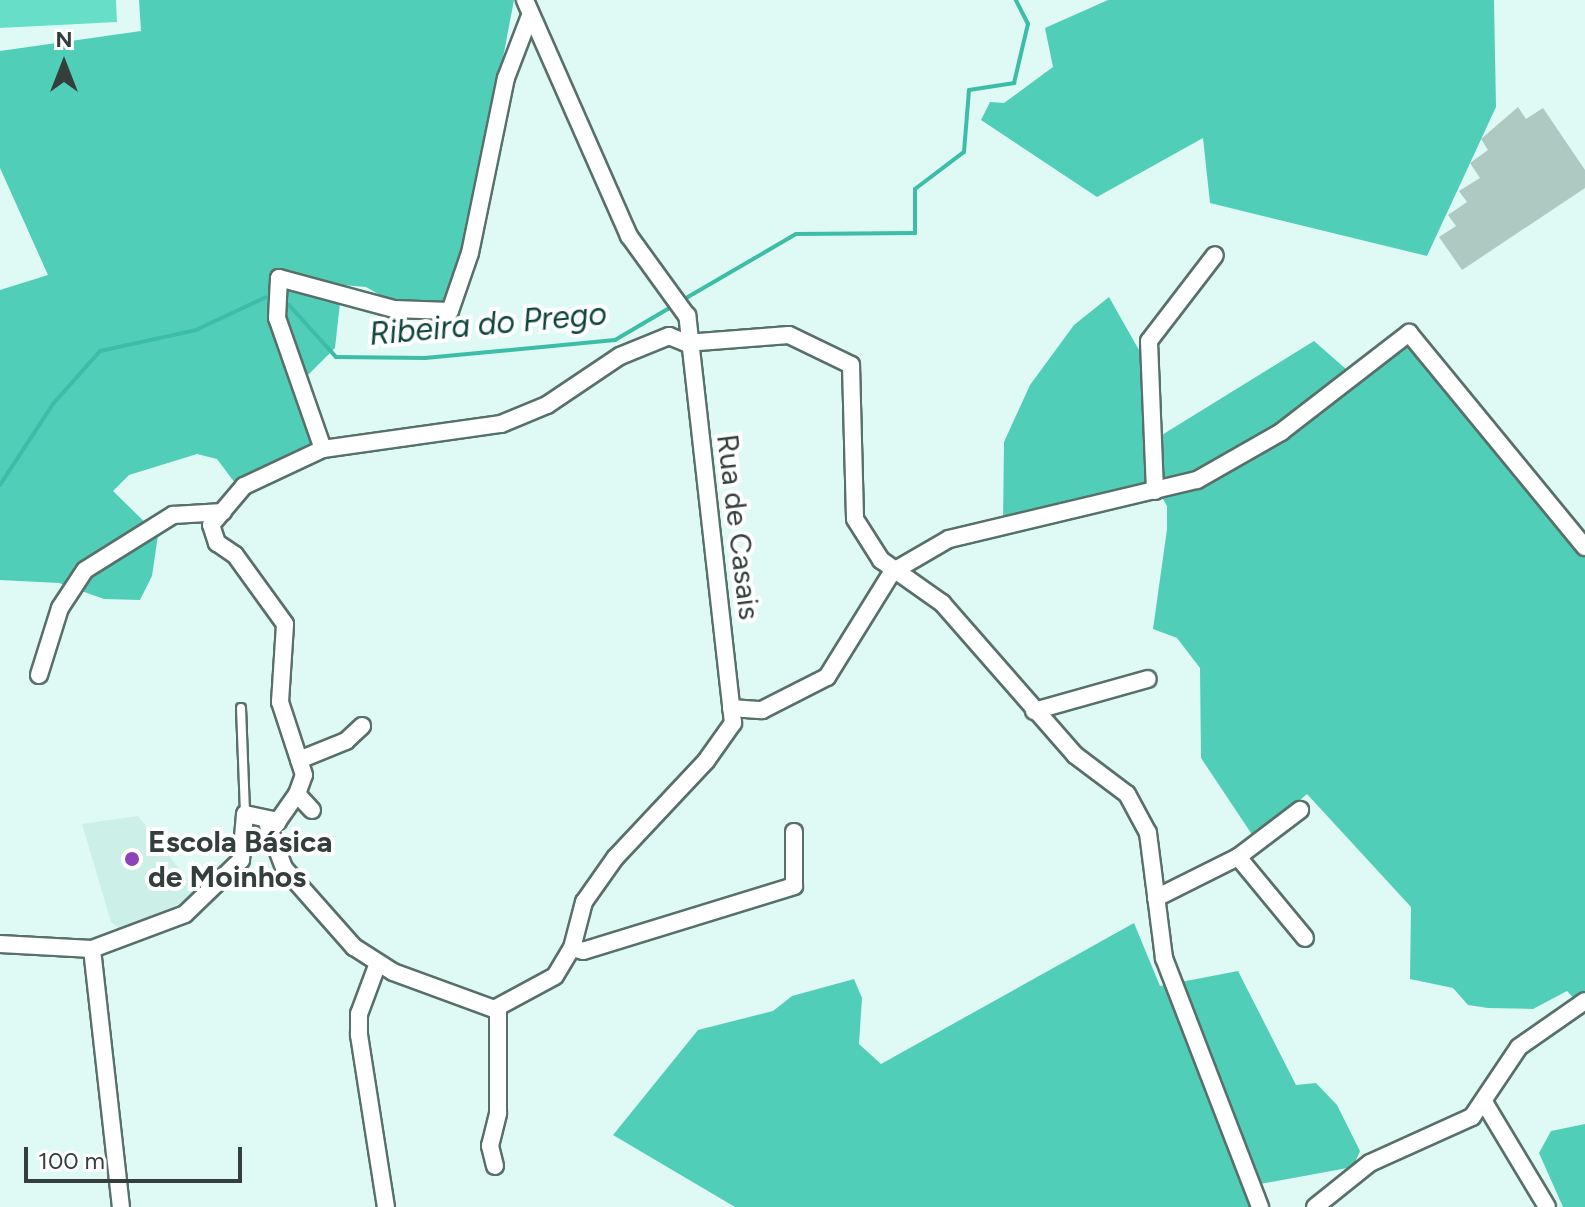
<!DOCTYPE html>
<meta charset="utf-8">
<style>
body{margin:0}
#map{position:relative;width:1585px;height:1207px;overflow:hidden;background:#dffaf4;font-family:Figtree,sans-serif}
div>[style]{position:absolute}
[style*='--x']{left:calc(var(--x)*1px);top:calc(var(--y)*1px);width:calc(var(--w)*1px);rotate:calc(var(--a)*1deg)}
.built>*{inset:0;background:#ccf0e8}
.green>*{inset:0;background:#67dfc8}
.forest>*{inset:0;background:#51ceb8}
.stream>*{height:4px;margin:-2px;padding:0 2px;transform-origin:2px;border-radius:2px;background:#3cbda7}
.building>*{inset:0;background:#aec8c2}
.roads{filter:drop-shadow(2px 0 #58706a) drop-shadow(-2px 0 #58706a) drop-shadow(0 2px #58706a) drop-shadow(0 -2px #58706a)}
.service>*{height:8px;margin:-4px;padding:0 4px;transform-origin:4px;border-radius:4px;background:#fff}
.minor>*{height:16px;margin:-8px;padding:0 8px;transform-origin:8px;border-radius:8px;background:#fff}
.dots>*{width:22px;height:22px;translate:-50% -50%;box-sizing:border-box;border:4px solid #fff;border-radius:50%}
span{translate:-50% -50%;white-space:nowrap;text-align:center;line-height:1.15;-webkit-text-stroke:8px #fff;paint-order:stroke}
.street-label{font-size:30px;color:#343f3d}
.poi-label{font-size:30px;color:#343f3d;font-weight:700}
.left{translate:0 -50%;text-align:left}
.water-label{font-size:32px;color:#0d453c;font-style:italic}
.north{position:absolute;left:24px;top:24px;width:80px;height:80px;-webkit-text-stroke:6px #fff;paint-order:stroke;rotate:0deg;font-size:22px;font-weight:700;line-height:32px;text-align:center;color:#343f3d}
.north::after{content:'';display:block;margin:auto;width:28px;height:36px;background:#343f3d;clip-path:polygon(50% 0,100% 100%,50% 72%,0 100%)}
.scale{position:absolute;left:24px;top:1147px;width:218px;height:36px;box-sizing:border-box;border:4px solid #343f3d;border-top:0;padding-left:10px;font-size:24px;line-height:28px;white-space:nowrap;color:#343f3d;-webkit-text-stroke:6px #fff;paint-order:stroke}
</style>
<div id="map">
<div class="built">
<div style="clip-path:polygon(138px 816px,200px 895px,121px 930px,111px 922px,82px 824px)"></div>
</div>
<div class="green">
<div style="clip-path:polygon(0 0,116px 0,117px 22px,0 28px)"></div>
</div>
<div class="forest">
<div style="clip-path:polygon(139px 0,514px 0,454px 314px,401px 307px,366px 287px,342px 285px,335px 348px,308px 375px,314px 444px,304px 458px,235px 483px,217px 459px,197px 454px,129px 475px,113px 491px,158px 535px,152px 576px,140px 600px,104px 599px,59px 583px,0 580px,0 290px,48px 275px,0 168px,0 51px,141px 31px)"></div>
<div style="clip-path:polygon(1108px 0,1494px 0,1496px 107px,1427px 256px,1210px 203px,1203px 138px,1097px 197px,981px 120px,990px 102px,1004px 103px,1053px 67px,1045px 28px)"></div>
<div style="clip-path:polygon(1109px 297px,1148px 366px,1157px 438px,1314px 341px,1346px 369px,1412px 326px,1585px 549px,1585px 1010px,1567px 991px,1533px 1009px,1488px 1008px,1468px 1005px,1453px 988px,1410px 979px,1411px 907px,1307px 794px,1255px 839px,1201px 758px,1200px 668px,1177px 638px,1153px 629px,1167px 529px,1167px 506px,1157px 489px,1003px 522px,1004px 442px,1030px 385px,1074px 325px)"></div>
<div style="clip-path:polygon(1134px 923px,1160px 986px,1238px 971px,1296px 1085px,1316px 1083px,1337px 1105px,1360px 1151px,1353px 1167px,1244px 1187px,1252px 1207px,735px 1207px,613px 1135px,698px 1030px,773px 1011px,792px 996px,854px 979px,862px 998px,859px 1044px,881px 1064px)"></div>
<div style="clip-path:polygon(1585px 1124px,1585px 1207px,1563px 1207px,1539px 1153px,1551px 1131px)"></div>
</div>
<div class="stream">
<div style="--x:681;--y:301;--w:133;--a:-30.2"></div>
<div style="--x:796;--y:234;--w:119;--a:-0.5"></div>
<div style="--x:915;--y:233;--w:44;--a:-90"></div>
<div style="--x:915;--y:189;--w:61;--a:-37.1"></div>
<div style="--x:964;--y:152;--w:62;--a:-85.4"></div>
<div style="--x:969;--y:90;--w:46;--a:-8.8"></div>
<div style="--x:1014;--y:83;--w:61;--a:-76.7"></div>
<div style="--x:1028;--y:24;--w:27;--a:-117"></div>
<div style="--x:289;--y:305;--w:70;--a:47.9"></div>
<div style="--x:336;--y:357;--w:89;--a:0.6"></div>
<div style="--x:425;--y:358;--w:191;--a:-5.4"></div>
<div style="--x:615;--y:340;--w:67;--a:-30.4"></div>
<div style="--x:0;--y:485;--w:97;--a:-56.8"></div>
<div style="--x:53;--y:404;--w:71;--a:-48.4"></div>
<div style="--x:100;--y:351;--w:98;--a:-12.3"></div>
<div style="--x:196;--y:330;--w:77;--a:-25.2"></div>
</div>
<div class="building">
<div style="clip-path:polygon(1518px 107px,1526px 119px,1543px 108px,1585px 170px,1585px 188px,1462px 270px,1439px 237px,1456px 226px,1448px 215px,1467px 202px,1459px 191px,1480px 178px,1470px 163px,1488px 150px,1481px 139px)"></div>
</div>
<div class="roads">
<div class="service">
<div style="--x:241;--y:708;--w:106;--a:87.8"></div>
</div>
<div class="minor">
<div style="--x:323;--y:449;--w:139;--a:-109.3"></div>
<div style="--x:277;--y:318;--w:40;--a:-87.1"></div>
<div style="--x:279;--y:278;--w:119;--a:15.1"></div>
<div style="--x:394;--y:309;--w:56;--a:2"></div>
<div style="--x:450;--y:311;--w:61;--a:-71"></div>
<div style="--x:470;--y:253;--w:179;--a:-78.4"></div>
<div style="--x:506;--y:78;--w:64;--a:-69"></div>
<div style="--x:1155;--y:491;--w:150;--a:-92.3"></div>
<div style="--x:1149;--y:341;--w:108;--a:-52.5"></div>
<div style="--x:39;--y:675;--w:70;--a:-72.6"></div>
<div style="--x:60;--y:608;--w:45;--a:-56.7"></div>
<div style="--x:85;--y:570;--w:104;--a:-32"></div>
<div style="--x:173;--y:515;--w:50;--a:-3.4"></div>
<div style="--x:731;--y:708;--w:31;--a:4"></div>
<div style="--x:762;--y:710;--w:73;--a:-26.9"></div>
<div style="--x:827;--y:677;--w:123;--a:-58.2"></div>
<div style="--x:892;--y:572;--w:66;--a:-30.1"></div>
<div style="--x:949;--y:539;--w:255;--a:-13.4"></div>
<div style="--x:1197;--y:480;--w:97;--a:-29.7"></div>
<div style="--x:1281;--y:432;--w:162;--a:-37.7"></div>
<div style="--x:1409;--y:333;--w:277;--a:50.6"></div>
<div style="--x:1034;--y:711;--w:118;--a:-15.7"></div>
<div style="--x:299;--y:760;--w:51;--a:-22"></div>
<div style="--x:346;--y:741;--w:22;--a:-43"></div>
<div style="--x:297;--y:794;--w:22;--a:47"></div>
<div style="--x:266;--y:820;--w:51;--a:69.4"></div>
<div style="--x:284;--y:868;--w:106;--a:48.5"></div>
<div style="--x:354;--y:947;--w:46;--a:32.7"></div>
<div style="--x:393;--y:972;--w:108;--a:20.1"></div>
<div style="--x:494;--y:1009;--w:69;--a:-28.4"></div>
<div style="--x:555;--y:976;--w:33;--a:-59"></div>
<div style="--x:572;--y:948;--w:48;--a:-75.4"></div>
<div style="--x:584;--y:902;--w:54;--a:-54.8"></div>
<div style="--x:615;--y:858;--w:133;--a:-46.8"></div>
<div style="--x:706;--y:761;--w:47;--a:-54.6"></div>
<div style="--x:733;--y:723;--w:410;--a:-96.4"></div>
<div style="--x:687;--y:316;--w:99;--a:-125.9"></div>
<div style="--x:629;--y:236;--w:258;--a:-113.8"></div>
<div style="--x:1238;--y:857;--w:105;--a:50.4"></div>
<div style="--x:1156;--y:898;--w:92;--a:-26.6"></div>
<div style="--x:1238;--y:857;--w:78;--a:-37.2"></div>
<div style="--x:0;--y:944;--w:92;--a:3.1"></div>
<div style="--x:92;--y:949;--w:99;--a:-20.6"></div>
<div style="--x:185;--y:914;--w:78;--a:-44"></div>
<div style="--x:241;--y:860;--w:46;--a:-85"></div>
<div style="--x:245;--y:814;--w:34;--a:12"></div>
<div style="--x:278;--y:821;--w:33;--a:-55"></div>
<div style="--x:297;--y:794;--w:20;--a:-70"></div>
<div style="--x:304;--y:775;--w:77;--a:-108.2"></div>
<div style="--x:280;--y:702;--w:78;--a:-86.3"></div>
<div style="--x:285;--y:624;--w:85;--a:-125.9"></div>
<div style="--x:235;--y:555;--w:22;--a:-146"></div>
<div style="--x:217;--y:543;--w:19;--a:-108"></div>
<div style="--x:211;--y:525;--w:51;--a:-49.8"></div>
<div style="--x:244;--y:486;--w:87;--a:-25.1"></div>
<div style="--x:323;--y:449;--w:180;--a:-8"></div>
<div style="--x:501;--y:424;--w:50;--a:-22.4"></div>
<div style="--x:547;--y:405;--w:88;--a:-33.9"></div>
<div style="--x:620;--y:356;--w:53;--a:-22.2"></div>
<div style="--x:669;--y:336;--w:18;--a:22"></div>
<div style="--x:686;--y:343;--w:103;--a:-4.4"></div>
<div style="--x:789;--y:335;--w:69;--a:25.8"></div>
<div style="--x:851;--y:365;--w:154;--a:88.5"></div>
<div style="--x:855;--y:519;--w:49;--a:57.6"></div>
<div style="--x:881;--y:560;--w:75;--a:35.2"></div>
<div style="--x:942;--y:603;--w:202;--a:48.8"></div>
<div style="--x:1075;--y:755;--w:65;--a:36.9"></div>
<div style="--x:1127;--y:794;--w:44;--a:61.7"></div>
<div style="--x:1148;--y:833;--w:126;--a:82.7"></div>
<div style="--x:1164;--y:958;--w:267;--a:68.9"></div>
<div style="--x:572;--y:948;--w:11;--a:15"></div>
<div style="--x:583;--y:951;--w:221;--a:-17.1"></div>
<div style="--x:794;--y:886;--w:54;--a:-90"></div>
<div style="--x:92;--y:949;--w:260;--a:83.6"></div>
<div style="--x:378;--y:963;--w:54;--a:110.4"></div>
<div style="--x:359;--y:1014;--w:21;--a:90"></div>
<div style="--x:359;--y:1035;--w:174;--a:81.1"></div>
<div style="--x:1484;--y:1102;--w:122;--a:59"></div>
<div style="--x:495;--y:1166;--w:21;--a:-104"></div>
<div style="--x:490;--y:1146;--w:34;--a:-76"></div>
<div style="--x:498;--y:1113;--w:105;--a:-90"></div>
<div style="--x:1315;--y:1207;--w:70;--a:-38.7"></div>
<div style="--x:1370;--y:1163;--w:112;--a:-24.3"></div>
<div style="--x:1472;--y:1117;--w:84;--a:-56.1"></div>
<div style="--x:1519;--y:1047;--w:80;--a:-34.9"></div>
</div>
</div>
<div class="dots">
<div style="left:132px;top:859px;background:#8c45b8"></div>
</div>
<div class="street-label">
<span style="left:738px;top:527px;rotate:83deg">Rua de Casais</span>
</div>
<div class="poi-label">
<span class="left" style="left:148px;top:859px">Escola Básica<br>de Moinhos</span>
</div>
<div class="water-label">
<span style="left:488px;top:324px;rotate:-5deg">Ribeira do Prego</span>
</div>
<div class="north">N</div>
<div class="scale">100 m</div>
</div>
